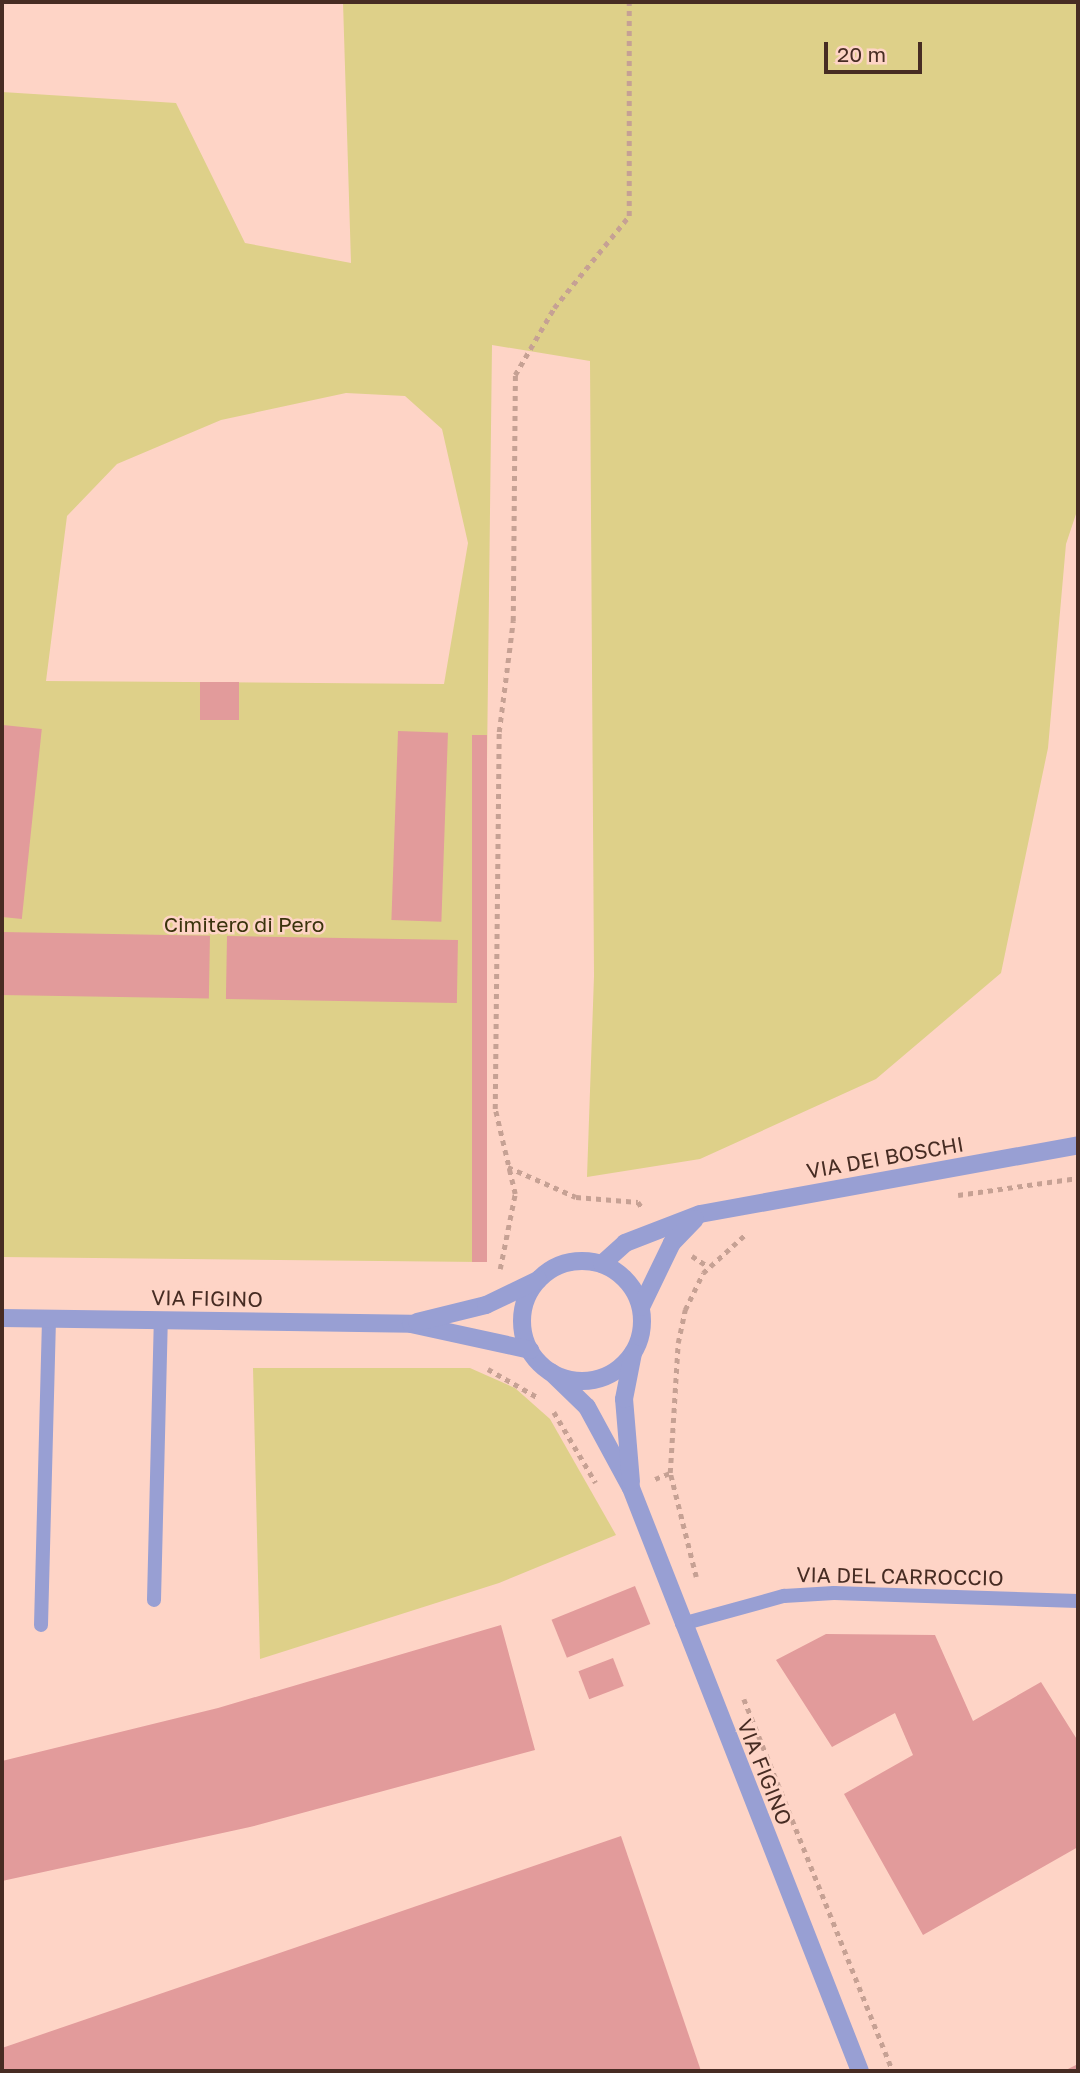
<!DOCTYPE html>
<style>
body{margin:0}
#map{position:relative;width:1080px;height:2073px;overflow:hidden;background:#fed4c6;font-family:"Golos Text",sans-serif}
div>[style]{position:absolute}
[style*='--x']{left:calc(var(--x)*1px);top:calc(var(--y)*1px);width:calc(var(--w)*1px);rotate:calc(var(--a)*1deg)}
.green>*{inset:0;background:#ded089}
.building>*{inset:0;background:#e29b9b;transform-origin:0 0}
.path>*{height:4.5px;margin-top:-2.25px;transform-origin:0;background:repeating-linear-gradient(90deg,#c6a194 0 5px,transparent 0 10px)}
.service>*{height:14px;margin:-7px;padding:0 7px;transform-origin:7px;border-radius:7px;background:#989fd3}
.minor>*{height:18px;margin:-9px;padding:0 9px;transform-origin:9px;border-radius:9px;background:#989fd3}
.minor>.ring{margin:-9px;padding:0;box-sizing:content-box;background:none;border:18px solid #989fd3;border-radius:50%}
span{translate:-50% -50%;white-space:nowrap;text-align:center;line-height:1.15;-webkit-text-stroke:5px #fed4c6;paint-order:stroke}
.park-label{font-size:21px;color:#3a330c}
.street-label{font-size:21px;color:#472c23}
.frame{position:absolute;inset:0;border:4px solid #472c23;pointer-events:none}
.scale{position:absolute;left:824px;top:42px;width:98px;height:32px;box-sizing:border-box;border:4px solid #472c23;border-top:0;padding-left:9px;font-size:21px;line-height:24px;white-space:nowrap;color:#472c23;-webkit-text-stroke:5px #fed4c6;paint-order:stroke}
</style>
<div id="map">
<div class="green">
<div style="clip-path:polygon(evenodd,343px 2px,1078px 2px,1078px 508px,1066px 544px,1048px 748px,1001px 973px,876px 1079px,700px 1159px,587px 1177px,594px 976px,590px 361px,492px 345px,481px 1262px,2px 1257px,2px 92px,176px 103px,245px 243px,351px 263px,343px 2px,346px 393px,405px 396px,442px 429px,468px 543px,444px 684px,46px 681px,67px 516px,117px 464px,221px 420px,346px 393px)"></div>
<div style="clip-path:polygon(253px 1368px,470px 1368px,515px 1388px,550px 1419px,616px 1535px,499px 1583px,260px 1659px)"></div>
</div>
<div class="building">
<div style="left:200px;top:682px;width:39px;height:38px"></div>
<div style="left:3px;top:725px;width:39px;height:191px;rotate:6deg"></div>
<div style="left:398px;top:731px;width:50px;height:189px;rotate:2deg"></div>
<div style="left:472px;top:735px;width:15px;height:527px"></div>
<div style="left:2px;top:932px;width:208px;height:63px;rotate:1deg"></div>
<div style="left:227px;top:936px;width:231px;height:63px;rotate:1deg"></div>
<div style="left:635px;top:1586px;width:41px;height:90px;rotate:68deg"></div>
<div style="clip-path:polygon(501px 1625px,535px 1750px,250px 1827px,2px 1881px,2px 1761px,218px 1708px)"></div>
<div style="clip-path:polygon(826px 1634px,935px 1635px,973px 1721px,1041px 1682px,1078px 1741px,1078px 1847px,923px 1935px,844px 1794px,913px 1755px,895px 1713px,832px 1747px,776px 1660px)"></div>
<div style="left:613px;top:1658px;width:30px;height:37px;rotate:69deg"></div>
<div style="clip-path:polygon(621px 1836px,701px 2071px,2px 2071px,2px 2048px)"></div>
<div style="clip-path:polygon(1078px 2064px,1078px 2071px,1064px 2071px)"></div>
</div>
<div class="path">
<div style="--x:508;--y:1167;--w:74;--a:23.8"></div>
<div style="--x:576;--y:1197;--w:62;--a:4.6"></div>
<div style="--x:638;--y:1202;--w:9;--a:54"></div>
<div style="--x:958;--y:1195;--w:121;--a:-8.1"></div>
<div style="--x:692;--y:1256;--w:20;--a:33"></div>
<div style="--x:500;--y:1269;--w:76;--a:-78.7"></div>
<div style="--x:515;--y:1194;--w:87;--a:-103.2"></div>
<div style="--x:495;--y:1109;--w:377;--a:-89.4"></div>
<div style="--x:499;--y:732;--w:112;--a:-82.8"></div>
<div style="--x:513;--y:621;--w:246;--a:-89.5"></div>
<div style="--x:515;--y:375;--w:78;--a:-59.8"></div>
<div style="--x:554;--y:308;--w:119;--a:-50.8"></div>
<div style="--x:629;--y:216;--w:214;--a:-90"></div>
<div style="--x:488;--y:1369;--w:56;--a:29.7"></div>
<div style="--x:554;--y:1412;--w:82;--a:59.4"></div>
<div style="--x:655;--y:1479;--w:16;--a:-22"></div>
<div style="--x:696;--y:1577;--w:107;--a:-104"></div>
<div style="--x:670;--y:1473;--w:130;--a:-86.5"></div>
<div style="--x:678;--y:1343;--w:34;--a:-78"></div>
<div style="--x:685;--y:1310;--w:41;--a:-64.1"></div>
<div style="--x:703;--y:1273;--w:59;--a:-42.3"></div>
<div style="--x:744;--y:1699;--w:401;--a:68.2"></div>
</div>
<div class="service">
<div style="--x:154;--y:1600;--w:280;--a:-88.6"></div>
<div style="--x:682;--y:1624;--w:106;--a:-15.4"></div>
<div style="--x:784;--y:1596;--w:50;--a:-3.4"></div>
<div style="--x:834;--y:1593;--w:244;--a:1.9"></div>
<div style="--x:41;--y:1625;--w:306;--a:-88.5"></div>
</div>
<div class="minor">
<div class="ring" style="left:522px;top:1261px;width:102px;height:102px"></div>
<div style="--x:602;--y:1264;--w:31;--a:-42"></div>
<div style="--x:625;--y:1243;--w:80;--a:-21.1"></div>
<div style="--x:700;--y:1214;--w:384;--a:-10.3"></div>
<div style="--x:641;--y:1307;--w:71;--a:-64.2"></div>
<div style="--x:672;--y:1243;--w:33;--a:-46"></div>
<div style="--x:2;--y:1318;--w:409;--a:0.8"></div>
<div style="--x:411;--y:1324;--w:122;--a:12.3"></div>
<div style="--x:417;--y:1322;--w:71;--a:-13.8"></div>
<div style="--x:486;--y:1305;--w:58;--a:-25.7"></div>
<div style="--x:551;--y:1372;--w:50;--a:44.2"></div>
<div style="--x:587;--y:1407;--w:92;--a:61.5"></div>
<div style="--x:631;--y:1488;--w:626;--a:68.56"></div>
<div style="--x:631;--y:1482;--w:83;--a:-94.8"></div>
<div style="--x:624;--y:1399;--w:47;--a:-78.9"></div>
</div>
<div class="park-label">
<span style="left:244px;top:924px">Cimitero di Pero</span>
</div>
<div class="street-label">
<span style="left:885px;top:1157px;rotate:-10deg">VIA DEI BOSCHI</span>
<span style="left:207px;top:1298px;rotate:1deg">VIA FIGINO</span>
<span style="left:900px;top:1576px;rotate:1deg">VIA DEL CARROCCIO</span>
<span style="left:765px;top:1772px;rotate:68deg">VIA FIGINO</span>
</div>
<div class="frame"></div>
<div class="scale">20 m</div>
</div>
